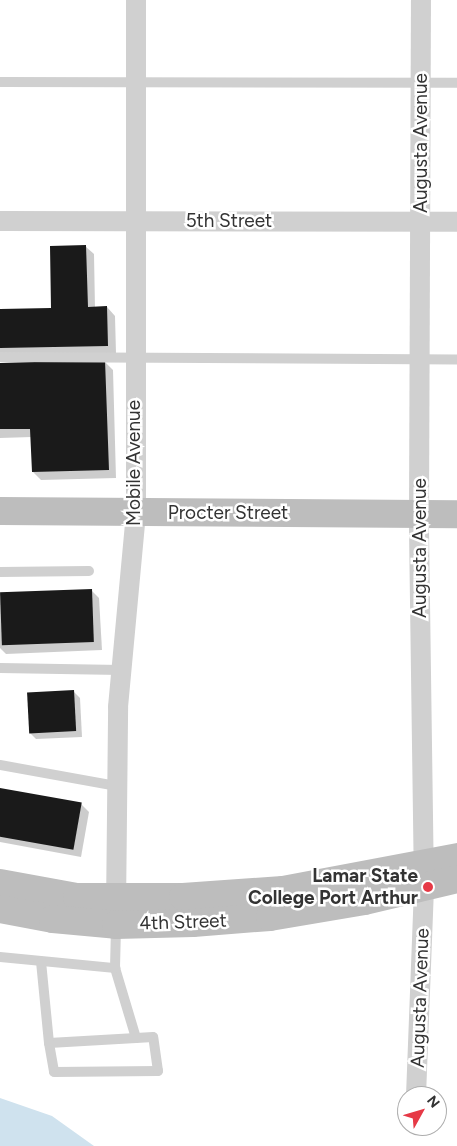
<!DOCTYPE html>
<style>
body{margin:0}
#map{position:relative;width:457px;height:1146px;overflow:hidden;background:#fff;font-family:Figtree,sans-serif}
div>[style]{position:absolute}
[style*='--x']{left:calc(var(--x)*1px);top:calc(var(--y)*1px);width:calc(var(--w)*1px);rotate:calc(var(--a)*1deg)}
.water>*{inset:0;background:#cfe2ee}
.shadow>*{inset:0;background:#0003}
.building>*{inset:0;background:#1a1a1a;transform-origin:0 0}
.lane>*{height:10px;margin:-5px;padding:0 5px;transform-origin:5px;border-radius:5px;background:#d0d0d0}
.street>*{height:20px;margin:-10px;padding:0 10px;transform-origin:10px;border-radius:10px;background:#d0d0d0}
.secondary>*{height:28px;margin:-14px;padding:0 14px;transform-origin:14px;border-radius:14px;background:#bdbdbd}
.dots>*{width:14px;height:14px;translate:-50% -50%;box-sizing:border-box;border:2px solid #fff;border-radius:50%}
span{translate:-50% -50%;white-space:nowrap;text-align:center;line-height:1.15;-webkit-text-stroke:5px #fff;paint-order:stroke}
.street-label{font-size:19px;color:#333}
.poi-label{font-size:19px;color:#333;font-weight:700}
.right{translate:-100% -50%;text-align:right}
.north{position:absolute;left:397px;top:1086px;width:50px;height:50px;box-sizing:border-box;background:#fff;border:1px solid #adadad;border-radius:50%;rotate:51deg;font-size:14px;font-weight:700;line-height:20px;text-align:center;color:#333}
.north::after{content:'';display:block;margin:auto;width:18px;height:22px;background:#e63946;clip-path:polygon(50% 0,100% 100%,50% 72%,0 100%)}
</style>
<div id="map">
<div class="water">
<div style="clip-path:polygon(0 1098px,52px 1116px,94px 1146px,0 1146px)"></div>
</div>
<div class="shadow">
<div style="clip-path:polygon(85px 246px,94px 254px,95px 308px,107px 307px,115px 316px,116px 353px,0 355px,0 311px,53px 309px)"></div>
<div style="clip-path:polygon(104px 361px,113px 370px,116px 478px,41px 480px,33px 472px,32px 437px,0 438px,0 364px)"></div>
<div style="clip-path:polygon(91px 590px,99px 598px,102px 650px,6px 654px,0 648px,0 594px)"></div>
<div style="clip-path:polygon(73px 691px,80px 698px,82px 737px,36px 739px,30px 733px)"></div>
<div style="clip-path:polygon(0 789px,81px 804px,89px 812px,81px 857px,0 842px)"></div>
</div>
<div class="building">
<div style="clip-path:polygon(86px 245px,88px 307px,107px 306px,108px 346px,0 348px,0 309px,51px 308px,50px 246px)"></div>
<div style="clip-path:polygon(105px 360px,109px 470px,32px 472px,30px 429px,0 429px,0 363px)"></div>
<div style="left:92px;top:589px;width:53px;height:92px;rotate:88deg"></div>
<div style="left:74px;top:690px;width:41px;height:47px;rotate:87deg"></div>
<div style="left:0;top:788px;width:83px;height:48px;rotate:10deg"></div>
</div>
<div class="lane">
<div style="--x:0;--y:82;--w:457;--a:0.1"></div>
<div style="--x:0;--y:357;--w:457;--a:0.3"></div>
<div style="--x:0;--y:572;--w:89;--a:-0.6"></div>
<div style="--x:0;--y:668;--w:121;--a:0.9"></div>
<div style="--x:0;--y:765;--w:119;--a:10.2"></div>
<div style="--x:0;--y:957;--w:116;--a:5.5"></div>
<div style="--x:115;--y:968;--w:73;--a:73.3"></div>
<div style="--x:136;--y:1038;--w:87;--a:176.7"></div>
<div style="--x:49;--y:1043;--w:82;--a:-95.6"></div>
<div style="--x:115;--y:968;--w:41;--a:-88.6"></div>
<div style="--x:49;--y:1043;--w:29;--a:80"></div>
<div style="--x:54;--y:1072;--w:104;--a:-0.6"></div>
<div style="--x:158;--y:1071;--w:34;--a:-98"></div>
<div style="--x:153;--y:1037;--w:17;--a:177"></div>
</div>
<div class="street">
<div style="--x:0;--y:221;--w:457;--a:0.1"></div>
<div style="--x:116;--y:910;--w:203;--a:-89.4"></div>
<div style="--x:118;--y:707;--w:195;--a:-84.7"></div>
<div style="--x:136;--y:513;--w:513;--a:-90"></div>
<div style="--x:416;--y:1096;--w:208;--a:-87.8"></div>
<div style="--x:424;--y:888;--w:375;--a:-90.8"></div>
<div style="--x:419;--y:513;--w:513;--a:-89.78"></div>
</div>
<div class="secondary">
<div style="--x:0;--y:511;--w:457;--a:0.4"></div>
<div style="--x:0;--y:883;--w:78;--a:10.3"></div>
<div style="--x:77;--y:897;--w:106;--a:0"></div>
<div style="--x:183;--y:897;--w:100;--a:-4"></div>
<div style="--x:283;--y:890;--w:177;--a:-10.7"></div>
<div style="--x:0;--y:909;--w:54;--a:10.7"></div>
<div style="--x:53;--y:919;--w:63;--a:5.4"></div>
<div style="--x:116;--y:925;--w:77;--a:-1.5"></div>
<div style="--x:193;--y:923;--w:77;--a:-4.5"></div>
<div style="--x:270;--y:917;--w:96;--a:-9.6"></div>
<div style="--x:365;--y:901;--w:95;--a:-13.4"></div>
</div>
<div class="dots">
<div style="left:428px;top:887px;background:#e63946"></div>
</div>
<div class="street-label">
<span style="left:421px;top:143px;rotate:-90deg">Augusta Avenue</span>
<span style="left:229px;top:221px">5th Street</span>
<span style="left:134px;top:463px;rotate:-90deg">Mobile Avenue</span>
<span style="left:228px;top:513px">Procter Street</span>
<span style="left:420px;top:548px;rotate:-90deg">Augusta Avenue</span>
<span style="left:183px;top:922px;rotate:-2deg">4th Street</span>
<span style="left:420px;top:998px;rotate:-88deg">Augusta Avenue</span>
</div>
<div class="poi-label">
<span class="right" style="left:418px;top:887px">Lamar State<br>College Port Arthur</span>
</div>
<div class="north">N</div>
</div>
